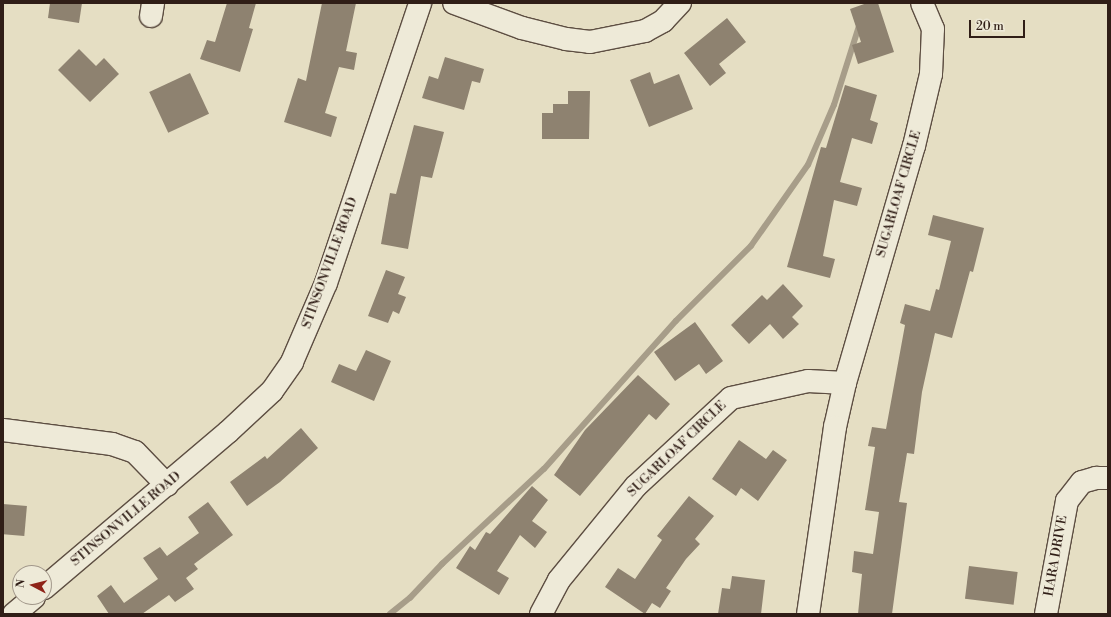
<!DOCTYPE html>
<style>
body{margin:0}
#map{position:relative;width:1111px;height:617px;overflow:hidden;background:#e5dec3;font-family:"Libre Bodoni",serif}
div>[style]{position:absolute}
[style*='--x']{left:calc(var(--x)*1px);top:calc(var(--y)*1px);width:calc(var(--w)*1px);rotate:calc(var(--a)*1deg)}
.stream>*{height:5.5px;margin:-2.75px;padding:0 2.75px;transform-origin:2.75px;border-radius:2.75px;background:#a79d89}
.building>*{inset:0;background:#8e8270;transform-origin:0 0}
.roads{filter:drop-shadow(1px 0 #5d4e42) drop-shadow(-1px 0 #5d4e42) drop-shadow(0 1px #5d4e42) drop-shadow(0 -1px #5d4e42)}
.minor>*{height:22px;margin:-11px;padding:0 11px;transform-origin:11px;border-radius:11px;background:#eeead8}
span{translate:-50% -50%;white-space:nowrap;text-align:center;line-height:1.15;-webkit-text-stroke:4px #eeead8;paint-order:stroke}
.street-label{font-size:13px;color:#301e17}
.frame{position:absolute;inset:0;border:4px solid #301e17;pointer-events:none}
.north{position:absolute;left:12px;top:565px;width:40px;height:40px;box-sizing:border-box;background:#eeead8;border:1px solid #a2988b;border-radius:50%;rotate:277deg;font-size:11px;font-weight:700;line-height:16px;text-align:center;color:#301e17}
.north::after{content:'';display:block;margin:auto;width:14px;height:18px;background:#8f2418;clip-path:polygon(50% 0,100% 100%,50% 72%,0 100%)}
.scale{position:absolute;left:969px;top:20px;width:56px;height:18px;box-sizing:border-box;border:2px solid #301e17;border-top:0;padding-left:5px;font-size:12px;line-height:14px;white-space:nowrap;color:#301e17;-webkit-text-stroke:3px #eeead8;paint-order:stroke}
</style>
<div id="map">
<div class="stream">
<div style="--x:390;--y:614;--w:26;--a:-39"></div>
<div style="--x:410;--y:598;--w:47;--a:-46.7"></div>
<div style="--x:442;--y:564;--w:139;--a:-43"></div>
<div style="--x:544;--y:469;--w:198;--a:-48.3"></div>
<div style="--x:676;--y:321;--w:106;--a:-45"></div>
<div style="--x:751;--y:246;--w:99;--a:-54.9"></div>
<div style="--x:808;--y:165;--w:65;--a:-66.6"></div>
<div style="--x:834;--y:105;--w:86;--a:-72.4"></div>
</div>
<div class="building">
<div style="clip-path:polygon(50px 3px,82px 3px,79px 23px,48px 18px)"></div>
<div style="clip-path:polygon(227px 3px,256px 3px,249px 28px,253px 29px,240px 72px,200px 59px,207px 40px,215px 42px)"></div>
<div style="clip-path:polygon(322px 3px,356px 3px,346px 51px,357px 53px,354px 70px,339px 67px,325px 113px,337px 117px,331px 137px,284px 122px,298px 78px,306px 81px)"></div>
<div style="clip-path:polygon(867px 3px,878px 3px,894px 52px,858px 64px,852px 45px,861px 42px,850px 9px)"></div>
<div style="clip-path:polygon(727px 18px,746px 42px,719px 64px,726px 73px,710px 86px,684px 53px)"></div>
<div style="clip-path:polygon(79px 49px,96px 66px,104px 58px,119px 74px,90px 102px,58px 70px)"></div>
<div style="clip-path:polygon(445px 57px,484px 69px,480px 83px,472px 81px,464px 110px,422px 98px,429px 76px,438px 79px)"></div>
<div style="clip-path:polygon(650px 72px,654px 84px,679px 74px,693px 109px,649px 127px,630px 80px)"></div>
<div style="left:190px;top:73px;width:45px;height:45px;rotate:65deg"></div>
<div style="clip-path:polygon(845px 85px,877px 95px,870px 120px,878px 123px,872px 144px,852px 138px,840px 182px,862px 188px,857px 206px,834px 200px,823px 256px,835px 259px,830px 278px,787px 267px,821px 147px,826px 148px)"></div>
<div style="clip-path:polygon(568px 91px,590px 91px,589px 139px,542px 139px,542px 113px,553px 113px,553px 104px,568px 104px)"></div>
<div style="clip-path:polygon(414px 125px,444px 132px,432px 178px,421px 176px,408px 249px,381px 244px,390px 193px,396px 194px)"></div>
<div style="clip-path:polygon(933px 215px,984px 228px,973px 272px,970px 271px,952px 338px,935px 333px,922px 392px,914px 454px,907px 453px,899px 502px,907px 503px,892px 614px,858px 614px,862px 574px,852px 572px,854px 551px,873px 554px,879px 512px,865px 510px,875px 447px,868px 446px,872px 427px,886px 429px,905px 325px,900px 323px,905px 304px,930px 311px,936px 289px,939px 290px,951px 241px,928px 235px)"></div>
<div style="clip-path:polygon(386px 270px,405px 277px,398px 294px,406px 297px,399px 314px,393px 311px,388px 323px,368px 316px)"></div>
<div style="clip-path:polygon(783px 284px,803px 306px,792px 317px,799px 324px,783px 339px,770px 324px,749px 344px,731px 325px,762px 295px,767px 300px)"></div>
<div style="clip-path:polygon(695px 322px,723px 361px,706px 374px,699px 364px,675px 381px,654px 352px)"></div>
<div style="clip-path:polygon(366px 350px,391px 361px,374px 401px,331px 382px,339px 364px,356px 371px)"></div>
<div style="clip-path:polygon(638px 375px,670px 404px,656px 420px,649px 414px,580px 496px,554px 475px,585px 430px)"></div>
<div style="clip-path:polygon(301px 428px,318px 448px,280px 482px,247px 506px,230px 482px,265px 456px,267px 459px)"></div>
<div style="clip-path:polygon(739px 440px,766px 459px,773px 450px,787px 460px,758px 501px,741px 488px,736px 496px,712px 479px)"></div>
<div style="clip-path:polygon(532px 486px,548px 500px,532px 521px,547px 532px,535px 548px,520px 535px,497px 571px,509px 578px,499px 595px,456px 568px,470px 546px,475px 550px,486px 532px,490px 534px)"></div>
<div style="clip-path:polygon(689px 496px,714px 516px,695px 539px,700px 544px,686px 559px,666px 588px,671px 591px,660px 608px,652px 603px,645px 614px,605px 587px,618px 568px,635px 579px,662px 540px,657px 536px)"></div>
<div style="clip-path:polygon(208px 502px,233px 535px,194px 564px,198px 569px,186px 578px,194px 589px,175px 602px,169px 595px,142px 614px,109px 614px,97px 596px,111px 585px,124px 603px,158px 579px,143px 558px,160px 547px,167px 556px,199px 533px,188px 517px)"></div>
<div style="left:3px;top:504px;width:24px;height:30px;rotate:5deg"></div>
<div style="left:969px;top:566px;width:49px;height:33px;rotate:7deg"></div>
<div style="clip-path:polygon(732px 576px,765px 580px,761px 614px,718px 614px,722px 588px,730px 589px)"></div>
</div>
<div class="roads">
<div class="minor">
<div style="--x:454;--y:3;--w:72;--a:20.2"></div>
<div style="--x:522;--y:28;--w:45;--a:14"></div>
<div style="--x:566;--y:39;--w:24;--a:7"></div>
<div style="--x:590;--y:42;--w:56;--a:-11.3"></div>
<div style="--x:645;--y:31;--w:21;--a:-29"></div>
<div style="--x:663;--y:21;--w:25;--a:-47"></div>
<div style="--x:151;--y:16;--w:13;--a:-81"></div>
<div style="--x:845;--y:383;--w:247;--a:-73.8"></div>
<div style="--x:914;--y:146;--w:74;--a:-76.7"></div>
<div style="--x:931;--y:74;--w:45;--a:-87.5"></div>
<div style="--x:933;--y:29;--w:28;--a:-113"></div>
<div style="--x:3;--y:430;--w:110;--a:7.3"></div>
<div style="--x:112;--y:444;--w:24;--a:19"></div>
<div style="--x:135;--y:452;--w:46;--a:45.9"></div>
<div style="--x:44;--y:588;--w:241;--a:-40.3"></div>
<div style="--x:228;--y:432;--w:60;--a:-43"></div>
<div style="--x:272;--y:391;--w:35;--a:-55"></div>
<div style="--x:292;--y:362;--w:86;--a:-66.7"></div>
<div style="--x:326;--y:283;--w:295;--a:-71.4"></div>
<div style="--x:14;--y:614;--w:26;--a:-40"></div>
<div style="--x:541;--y:614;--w:38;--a:-62"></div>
<div style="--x:559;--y:580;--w:122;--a:-50.7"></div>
<div style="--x:636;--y:486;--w:129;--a:-42.8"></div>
<div style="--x:731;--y:398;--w:79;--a:-12.4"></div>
<div style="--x:808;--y:381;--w:37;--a:3"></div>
<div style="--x:845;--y:383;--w:45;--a:102.8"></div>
<div style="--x:835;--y:427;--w:189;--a:98.2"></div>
<div style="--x:1046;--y:614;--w:115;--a:-79.5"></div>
<div style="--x:1067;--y:501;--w:24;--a:-52"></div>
<div style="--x:1082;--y:482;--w:15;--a:-16"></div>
<div style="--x:1096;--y:478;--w:12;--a:0"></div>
</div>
</div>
<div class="street-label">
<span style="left:899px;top:194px;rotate:-74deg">SUGARLOAF CIRCLE</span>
<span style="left:330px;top:263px;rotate:-70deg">STINSONVILLE ROAD</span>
<span style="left:677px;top:449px;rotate:-44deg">SUGARLOAF CIRCLE</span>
<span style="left:126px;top:519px;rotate:-40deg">STINSONVILLE ROAD</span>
<span style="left:1056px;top:556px;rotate:-80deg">HARA DRIVE</span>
</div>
<div class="frame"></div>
<div class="north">N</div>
<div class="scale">20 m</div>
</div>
